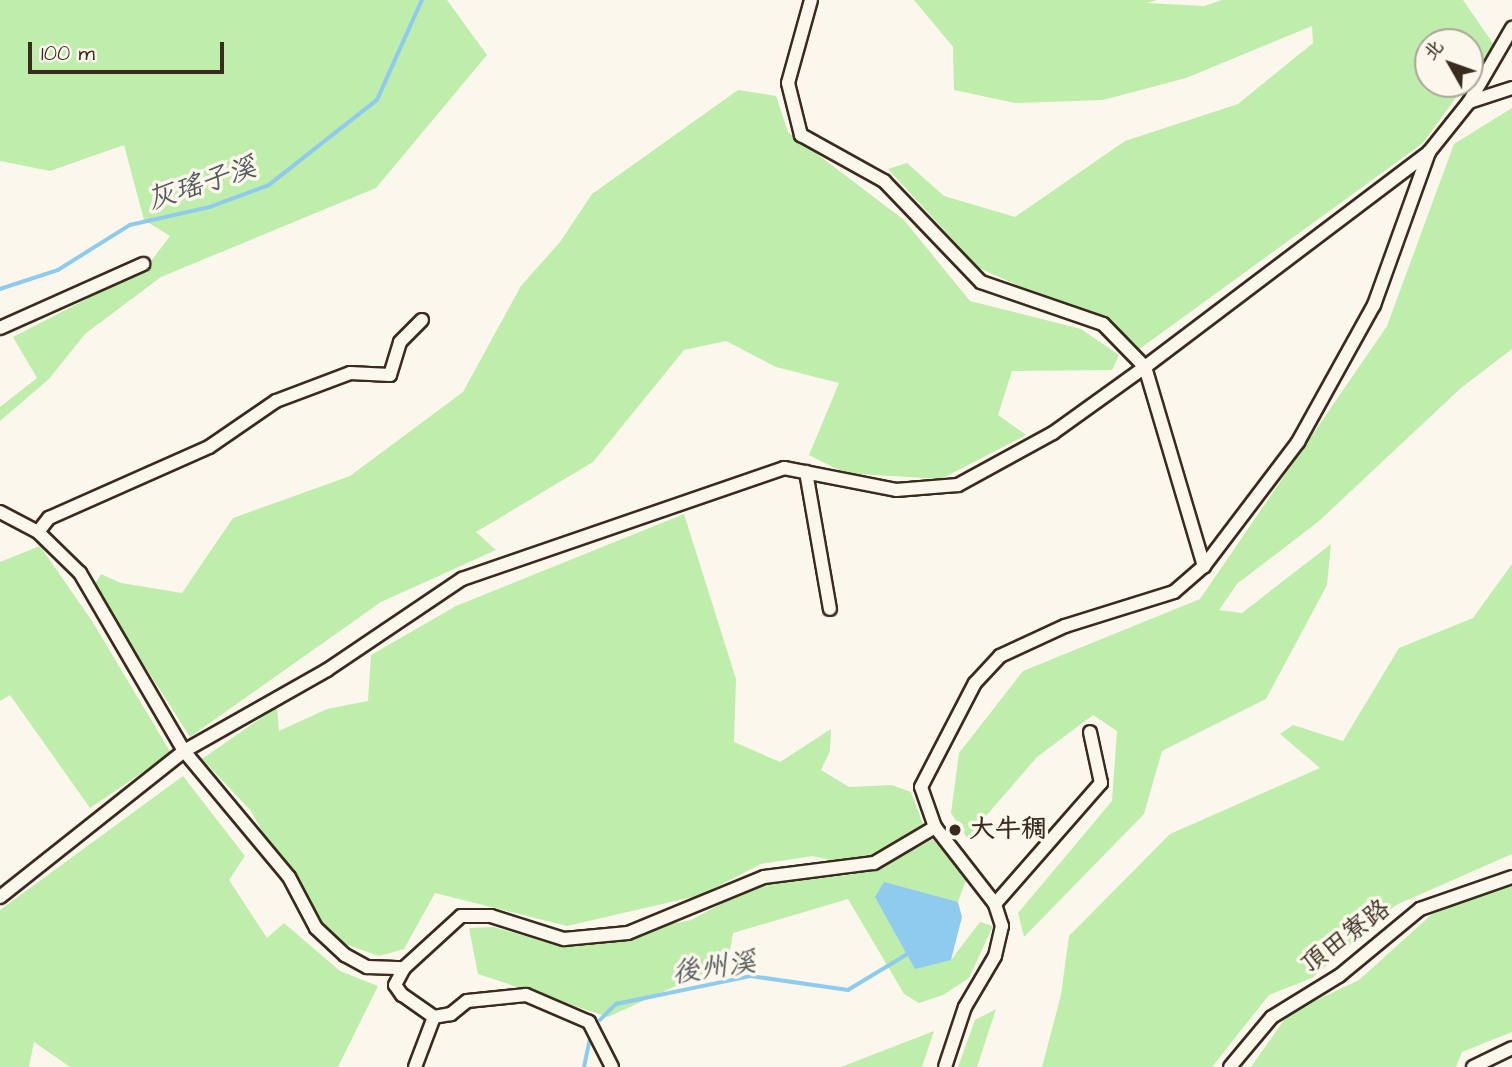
<!DOCTYPE html>
<meta charset="utf-8">
<style>
body{margin:0}
#map{position:relative;width:1512px;height:1067px;overflow:hidden;background:#fbf7ec;font-family:"Architects Daughter","LXGW WenKai TC",sans-serif}
div>[style]{position:absolute}
[style*='--x']{left:calc(var(--x)*1px);top:calc(var(--y)*1px);width:calc(var(--w)*1px);rotate:calc(var(--a)*1deg)}
.green>*{inset:0;background:#bfedab}
.water>*{inset:0;background:#8ecbee}
.stream>*{height:3.5px;margin:-1.75px;padding:0 1.75px;transform-origin:1.75px;border-radius:1.75px;background:#8ecbee}
.roads{filter:drop-shadow(2px 0 #3b2a1e) drop-shadow(-2px 0 #3b2a1e) drop-shadow(0 2px #3b2a1e) drop-shadow(0 -2px #3b2a1e)}
.minor>*{height:12px;margin:-6px;padding:0 6px;transform-origin:6px;border-radius:6px;background:#fbf7ec}
.dots>*{width:19px;height:19px;translate:-50% -50%;box-sizing:border-box;border:4px solid #fbf7ec;border-radius:50%}
span{translate:-50% -50%;white-space:nowrap;text-align:center;line-height:1.15;-webkit-text-stroke:7px #fbf7ec;paint-order:stroke}
.poi-label{font-size:26px;color:#3b2a1e;font-weight:700}
.left{translate:0 -50%;text-align:left}
.street-label{font-size:26px;color:#3b2a1e}
.water-label{font-size:28px;color:#545a5c;font-style:italic}
.north{position:absolute;left:1414px;top:28px;width:70px;height:70px;box-sizing:border-box;background:#fbf7ec;border:2px solid #aea59a;border-radius:50%;rotate:310deg;font-size:19px;font-weight:700;line-height:28px;text-align:center;color:#3b2a1e}
.north::after{content:'';display:block;margin:auto;width:24px;height:32px;background:#3b2a1e;clip-path:polygon(50% 0,100% 100%,50% 72%,0 100%)}
.scale{position:absolute;left:28px;top:42px;width:196px;height:32px;box-sizing:border-box;border:4px solid #3b2a1e;border-top:0;padding-left:9px;font-size:21px;line-height:24px;white-space:nowrap;color:#3b2a1e;-webkit-text-stroke:5px #fbf7ec;paint-order:stroke}
</style>
<div id="map">
<div class="green">
<div style="clip-path:polygon(0 0,447px 0,487px 55px,376px 188px,161px 277px,85px 334px,49px 379px,0 421px,0 407px,37px 378px,13px 337px,145px 269px,170px 236px,144px 220px,124px 145px,50px 171px,0 161px)"></div>
<div style="clip-path:polygon(914px 0,1157px 0,1147px 3px,1204px 6px,1222px 0,1463px 0,1494px 45px,1470px 78px,1470px 42px,1428px 42px,1428px 84px,1466px 84px,1423px 143px,1138px 350px,1103px 324px,979px 268px,888px 169px,907px 163px,944px 196px,1015px 217px,1125px 141px,1238px 104px,1313px 43px,1312px 26px,1186px 78px,1103px 100px,1015px 103px,954px 90px,953px 47px)"></div>
<div style="clip-path:polygon(738px 90px,776px 96px,788px 132px,904px 220px,970px 301px,1081px 329px,1119px 355px,1112px 370px,1012px 371px,998px 415px,1026px 435px,941px 479px,845px 473px,809px 455px,839px 383px,776px 367px,726px 341px,684px 350px,593px 462px,476px 532px,496px 550px,381px 602px,190px 737px,94px 586px,101px 574px,121px 583px,182px 593px,233px 518px,350px 476px,463px 392px,521px 286px,560px 242px,592px 194px)"></div>
<div style="clip-path:polygon(1512px 108px,1512px 349px,1461px 388px,1319px 521px,1237px 584px,1219px 610px,1242px 613px,1331px 544px,1327px 585px,1266px 699px,1162px 751px,1144px 814px,1024px 937px,1018px 913px,1112px 801px,1117px 731px,1093px 715px,1037px 757px,967px 838px,951px 813px,959px 753px,1023px 671px,1200px 599px,1387px 326px,1454px 144px)"></div>
<div style="clip-path:polygon(684px 514px,736px 679px,734px 742px,780px 762px,831px 729px,830px 751px,821px 770px,849px 787px,892px 785px,911px 792px,923px 824px,854px 865px,812px 856px,761px 864px,701px 895px,567px 926px,435px 893px,404px 949px,379px 956px,339px 942px,303px 905px,251px 811px,202px 759px,277px 707px,279px 731px,327px 709px,368px 701px,371px 655px,456px 606px)"></div>
<div style="clip-path:polygon(40px 546px,92px 621px,171px 753px,90px 808px,10px 695px,0 701px,0 562px)"></div>
<div style="clip-path:polygon(1512px 564px,1512px 854px,1396px 905px,1312px 978px,1269px 995px,1212px 1067px,1042px 1067px,1061px 995px,1069px 936px,1170px 834px,1320px 768px,1280px 734px,1293px 725px,1343px 741px,1399px 648px,1473px 618px)"></div>
<div style="clip-path:polygon(183px 776px,245px 856px,229px 880px,267px 938px,284px 923px,340px 971px,378px 986px,338px 1067px,70px 1067px,34px 1042px,29px 1067px,0 1067px,0 910px)"></div>
<div style="clip-path:polygon(933px 839px,967px 877px,958px 902px,932px 896px,951px 960px,980px 922px,993px 926px,969px 978px,943px 995px,919px 1003px,904px 994px,848px 899px,733px 933px,728px 962px,608px 1017px,478px 974px,469px 928px,494px 927px,559px 946px,691px 920px,760px 883px,850px 875px,887px 864px)"></div>
<div style="clip-path:polygon(1512px 882px,1512px 1032px,1462px 1052px,1456px 1067px,1251px 1067px,1289px 1013px,1359px 980px,1431px 915px)"></div>
<div style="clip-path:polygon(996px 1009px,977px 1067px,958px 1067px,975px 1020px)"></div>
<div style="clip-path:polygon(934px 1031px,922px 1067px,839px 1067px,841px 1067px)"></div>
</div>
<div class="water">
<div style="clip-path:polygon(884px 882px,958px 902px,962px 917px,951px 960px,915px 969px,875px 897px)"></div>
</div>
<div class="stream">
<div style="--x:0;--y:289;--w:61;--a:-18.1"></div>
<div style="--x:58;--y:270;--w:85;--a:-32"></div>
<div style="--x:130;--y:225;--w:82;--a:-12.7"></div>
<div style="--x:210;--y:207;--w:63;--a:-20.4"></div>
<div style="--x:269;--y:185;--w:137;--a:-38.2"></div>
<div style="--x:377;--y:100;--w:110;--a:-65.8"></div>
<div style="--x:600;--y:1020;--w:23;--a:-45"></div>
<div style="--x:616;--y:1004;--w:138;--a:-11.7"></div>
<div style="--x:751;--y:976;--w:98;--a:8.2"></div>
<div style="--x:848;--y:990;--w:74;--a:-31.1"></div>
<div style="--x:584;--y:1067;--w:33;--a:-78"></div>
</div>
<div class="roads">
<div class="minor">
<div style="--x:811;--y:0;--w:86;--a:105.5"></div>
<div style="--x:788;--y:83;--w:54;--a:76"></div>
<div style="--x:801;--y:135;--w:95;--a:29"></div>
<div style="--x:884;--y:181;--w:140;--a:46.2"></div>
<div style="--x:981;--y:282;--w:129;--a:19"></div>
<div style="--x:1103;--y:324;--w:60;--a:45.7"></div>
<div style="--x:1145;--y:367;--w:208;--a:73.5"></div>
<div style="--x:1469;--y:102;--w:86;--a:-59.8"></div>
<div style="--x:0;--y:328;--w:157;--a:-24.1"></div>
<div style="--x:806;--y:472;--w:139;--a:80.1"></div>
<div style="--x:0;--y:512;--w:43;--a:27.8"></div>
<div style="--x:38;--y:532;--w:59;--a:44.3"></div>
<div style="--x:80;--y:573;--w:206;--a:59.7"></div>
<div style="--x:184;--y:751;--w:164;--a:50.2"></div>
<div style="--x:289;--y:877;--w:58;--a:62.1"></div>
<div style="--x:316;--y:928;--w:40;--a:43"></div>
<div style="--x:345;--y:955;--w:25;--a:29"></div>
<div style="--x:367;--y:967;--w:37;--a:2"></div>
<div style="--x:38;--y:532;--w:18;--a:-52"></div>
<div style="--x:49;--y:518;--w:175;--a:-23.9"></div>
<div style="--x:209;--y:447;--w:81;--a:-34.5"></div>
<div style="--x:276;--y:401;--w:79;--a:-20.7"></div>
<div style="--x:350;--y:373;--w:40;--a:2.9"></div>
<div style="--x:390;--y:375;--w:34;--a:-73"></div>
<div style="--x:400;--y:342;--w:31;--a:-45"></div>
<div style="--x:0;--y:897;--w:235;--a:-38.4"></div>
<div style="--x:184;--y:751;--w:164;--a:-29.5"></div>
<div style="--x:327;--y:670;--w:163;--a:-34"></div>
<div style="--x:462;--y:579;--w:341;--a:-19"></div>
<div style="--x:784;--y:468;--w:114;--a:11.1"></div>
<div style="--x:896;--y:490;--w:62;--a:-4.6"></div>
<div style="--x:958;--y:485;--w:108;--a:-28.7"></div>
<div style="--x:1053;--y:433;--w:113;--a:-35.7"></div>
<div style="--x:1145;--y:367;--w:356;--a:-37.1"></div>
<div style="--x:1429;--y:152;--w:64;--a:-51.3"></div>
<div style="--x:1469;--y:102;--w:45;--a:-18"></div>
<div style="--x:995;--y:904;--w:161;--a:-48.8"></div>
<div style="--x:1101;--y:783;--w:52;--a:-102.2"></div>
<div style="--x:415;--y:1067;--w:53;--a:-69.2"></div>
<div style="--x:612;--y:1067;--w:51;--a:-117.1"></div>
<div style="--x:589;--y:1022;--w:69;--a:-156.8"></div>
<div style="--x:526;--y:995;--w:59;--a:174.2"></div>
<div style="--x:467;--y:1001;--w:21;--a:141"></div>
<div style="--x:451;--y:1014;--w:17;--a:170"></div>
<div style="--x:434;--y:1017;--w:39;--a:-145"></div>
<div style="--x:402;--y:995;--w:12;--a:-125"></div>
<div style="--x:395;--y:985;--w:19;--a:-62"></div>
<div style="--x:404;--y:968;--w:77;--a:-42.4"></div>
<div style="--x:461;--y:916;--w:30;--a:0"></div>
<div style="--x:491;--y:916;--w:77;--a:17.5"></div>
<div style="--x:564;--y:939;--w:64;--a:-5.4"></div>
<div style="--x:628;--y:933;--w:147;--a:-22.4"></div>
<div style="--x:764;--y:877;--w:111;--a:-7.3"></div>
<div style="--x:874;--y:863;--w:71;--a:-30.5"></div>
<div style="--x:945;--y:1067;--w:63;--a:-71.6"></div>
<div style="--x:965;--y:1007;--w:59;--a:-59.5"></div>
<div style="--x:995;--y:956;--w:31;--a:-77"></div>
<div style="--x:1002;--y:926;--w:23;--a:-108"></div>
<div style="--x:995;--y:904;--w:98;--a:-127.9"></div>
<div style="--x:935;--y:827;--w:42;--a:-109.3"></div>
<div style="--x:921;--y:787;--w:117;--a:-62.6"></div>
<div style="--x:975;--y:683;--w:37;--a:-47"></div>
<div style="--x:1000;--y:656;--w:72;--a:-24.8"></div>
<div style="--x:1065;--y:626;--w:114;--a:-17.3"></div>
<div style="--x:1174;--y:592;--w:40;--a:-41"></div>
<div style="--x:1204;--y:566;--w:156;--a:-52.8"></div>
<div style="--x:1298;--y:442;--w:157;--a:-61"></div>
<div style="--x:1374;--y:305;--w:163;--a:-70.2"></div>
<div style="--x:1230;--y:1067;--w:65;--a:-50"></div>
<div style="--x:1272;--y:1017;--w:79;--a:-31.5"></div>
<div style="--x:1339;--y:976;--w:105;--a:-39.6"></div>
<div style="--x:1420;--y:909;--w:97;--a:-19.2"></div>
<div style="--x:1473;--y:1067;--w:43;--a:-26"></div>
</div>
</div>
<div class="dots">
<div style="left:955px;top:830px;background:#3b2a1e"></div>
</div>
<div class="poi-label">
<span class="left" style="left:969px;top:830px">大牛稠</span>
</div>
<div class="street-label">
<span style="left:1346px;top:937px;rotate:-37deg">頂田寮路</span>
</div>
<div class="water-label">
<span style="left:202px;top:184px;rotate:-18deg">灰瑤子溪</span>
<span style="left:714px;top:968px;rotate:-8deg">後州溪</span>
</div>
<div class="north">北</div>
<div class="scale">100 m</div>
</div>
